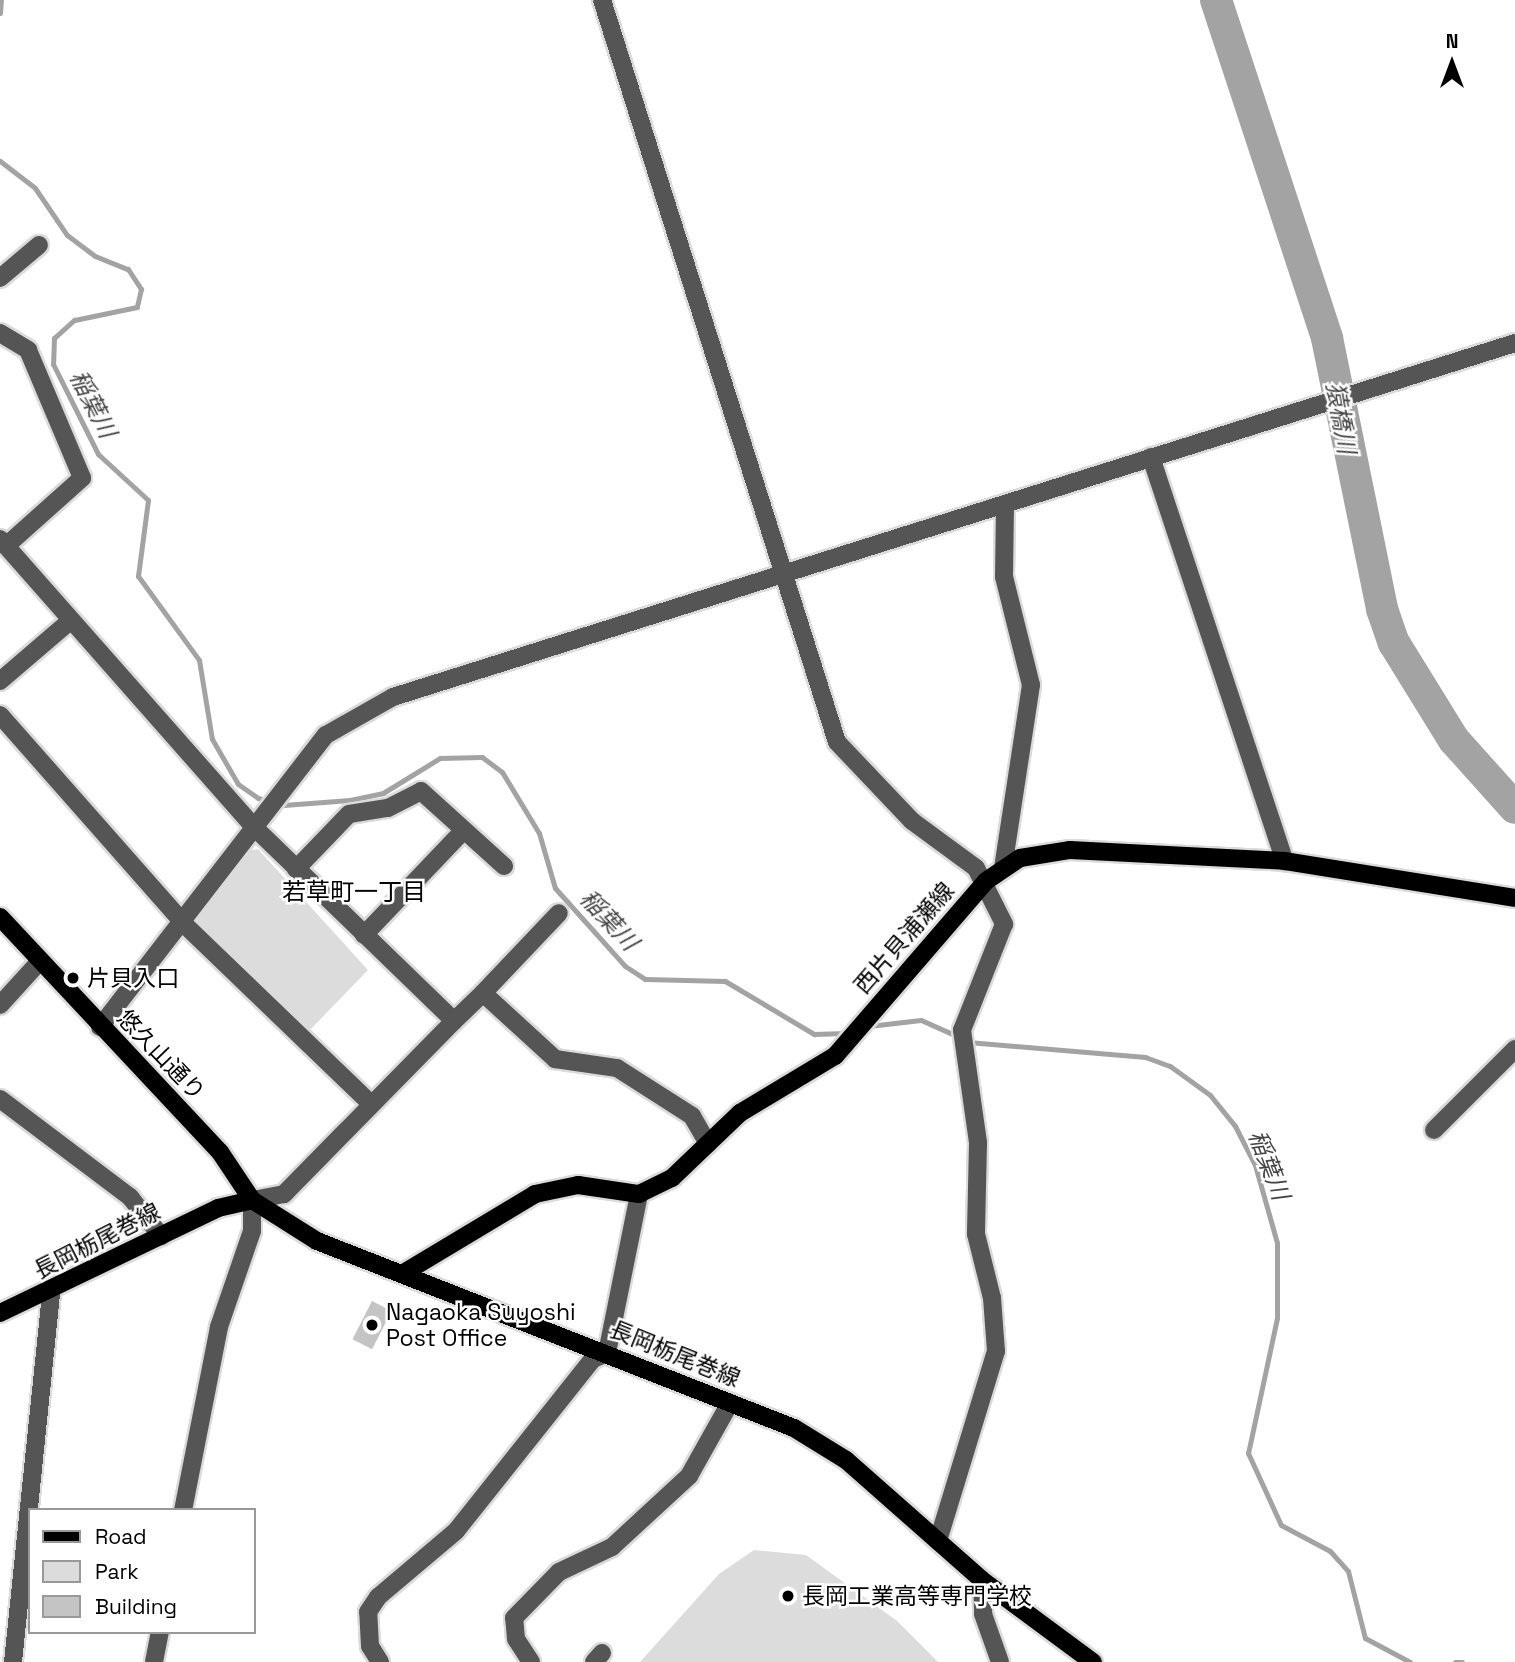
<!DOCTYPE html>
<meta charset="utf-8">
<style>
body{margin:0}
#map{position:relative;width:1515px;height:1662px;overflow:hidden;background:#fff;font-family:"Space Grotesk","Noto Sans JP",sans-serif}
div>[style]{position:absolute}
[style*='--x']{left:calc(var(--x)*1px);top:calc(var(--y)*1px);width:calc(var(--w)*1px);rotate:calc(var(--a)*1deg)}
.green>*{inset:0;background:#dcdcdc}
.stream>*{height:5px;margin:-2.5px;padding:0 2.5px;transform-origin:2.5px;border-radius:2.5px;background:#a3a3a3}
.river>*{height:32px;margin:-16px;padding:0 16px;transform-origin:16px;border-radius:16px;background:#a3a3a3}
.building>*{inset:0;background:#c4c4c4;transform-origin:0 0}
.roads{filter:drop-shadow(2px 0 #dbdbdb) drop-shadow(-2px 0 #dbdbdb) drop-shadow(0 2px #dbdbdb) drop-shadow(0 -2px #dbdbdb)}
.minor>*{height:18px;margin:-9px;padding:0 9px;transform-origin:9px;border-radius:9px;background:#555}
.major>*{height:18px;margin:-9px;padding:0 9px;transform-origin:9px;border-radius:9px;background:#000}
.dots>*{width:19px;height:19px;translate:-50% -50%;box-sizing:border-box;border:4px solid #fff;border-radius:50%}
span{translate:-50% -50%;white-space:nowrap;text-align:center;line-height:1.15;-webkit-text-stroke:5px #fff;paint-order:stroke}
.street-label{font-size:23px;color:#000}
.poi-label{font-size:23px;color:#000}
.left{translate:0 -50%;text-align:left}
.water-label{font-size:24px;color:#444;font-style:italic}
.neighbourhood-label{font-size:24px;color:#000}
.legend{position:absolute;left:28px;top:1508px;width:228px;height:126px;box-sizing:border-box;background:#fff;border:2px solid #999;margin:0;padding:9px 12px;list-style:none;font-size:21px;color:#000}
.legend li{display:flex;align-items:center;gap:14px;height:35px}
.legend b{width:35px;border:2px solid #999}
.north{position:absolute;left:1417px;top:28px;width:70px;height:70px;-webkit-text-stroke:5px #fff;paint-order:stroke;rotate:0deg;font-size:19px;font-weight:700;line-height:28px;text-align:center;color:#000}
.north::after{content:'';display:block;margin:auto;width:24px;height:32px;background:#000;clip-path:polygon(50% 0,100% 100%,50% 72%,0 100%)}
</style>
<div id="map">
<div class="green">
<div style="clip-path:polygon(258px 849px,368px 970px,307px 1033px,194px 923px,247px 851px)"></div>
<div style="clip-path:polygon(754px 1550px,806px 1555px,897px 1621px,938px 1662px,640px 1662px,719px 1574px)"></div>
</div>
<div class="stream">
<div style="--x:0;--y:13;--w:13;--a:-86"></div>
<div style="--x:0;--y:161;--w:44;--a:37.6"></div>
<div style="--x:35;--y:188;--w:57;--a:55.8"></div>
<div style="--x:67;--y:235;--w:35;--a:37"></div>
<div style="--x:95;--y:256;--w:35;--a:22"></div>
<div style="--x:128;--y:269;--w:24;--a:57"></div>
<div style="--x:141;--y:289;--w:18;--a:103"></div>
<div style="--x:137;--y:307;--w:64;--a:168.3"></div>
<div style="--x:74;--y:320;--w:27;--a:138"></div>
<div style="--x:54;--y:338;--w:26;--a:92"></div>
<div style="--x:53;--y:364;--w:101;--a:63.4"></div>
<div style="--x:98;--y:454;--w:68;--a:42.6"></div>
<div style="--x:148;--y:500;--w:77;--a:97.5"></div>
<div style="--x:138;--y:576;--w:104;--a:54"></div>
<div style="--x:199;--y:660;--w:80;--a:80.7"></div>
<div style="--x:212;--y:739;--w:52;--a:60"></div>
<div style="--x:238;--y:784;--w:24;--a:35"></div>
<div style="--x:258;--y:798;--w:27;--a:15"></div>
<div style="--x:284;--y:805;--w:66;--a:-4.3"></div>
<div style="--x:350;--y:800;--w:34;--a:-12"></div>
<div style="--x:383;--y:793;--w:67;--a:-31.6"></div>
<div style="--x:440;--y:758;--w:42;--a:-1.4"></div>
<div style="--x:482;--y:757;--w:25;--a:37"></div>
<div style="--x:502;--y:772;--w:71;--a:58.8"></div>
<div style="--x:539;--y:833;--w:57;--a:73.8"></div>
<div style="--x:555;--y:888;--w:105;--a:48.1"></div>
<div style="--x:625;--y:966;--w:24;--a:33"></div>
<div style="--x:645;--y:979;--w:80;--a:1.4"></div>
<div style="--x:725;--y:981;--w:104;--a:30.8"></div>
<div style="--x:814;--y:1034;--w:32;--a:-2"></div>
<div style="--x:869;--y:1026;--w:52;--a:-6.6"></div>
<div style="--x:921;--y:1020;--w:42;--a:24.1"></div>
<div style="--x:968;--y:1042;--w:178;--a:4.8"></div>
<div style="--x:1145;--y:1057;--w:27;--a:20"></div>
<div style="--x:1170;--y:1066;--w:49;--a:35.9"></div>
<div style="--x:1210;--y:1095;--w:40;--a:51"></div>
<div style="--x:1235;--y:1126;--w:44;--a:62.9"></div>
<div style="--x:1255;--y:1165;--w:81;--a:74.2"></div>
<div style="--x:1277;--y:1243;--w:75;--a:90"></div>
<div style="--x:1277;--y:1318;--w:138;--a:102.1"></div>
<div style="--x:1248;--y:1453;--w:79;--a:65.4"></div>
<div style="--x:1281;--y:1525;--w:55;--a:28"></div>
<div style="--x:1330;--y:1551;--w:27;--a:48"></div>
<div style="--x:1348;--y:1571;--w:69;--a:75.8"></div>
<div style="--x:1365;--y:1638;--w:51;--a:28.1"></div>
<div style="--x:1455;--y:1662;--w:7;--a:0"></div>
</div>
<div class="river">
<div style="--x:1216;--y:0;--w:356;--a:71.8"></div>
<div style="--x:1327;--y:338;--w:277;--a:78.5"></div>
<div style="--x:1382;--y:609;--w:36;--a:71"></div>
<div style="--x:1394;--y:643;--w:114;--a:58.3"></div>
<div style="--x:1454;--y:740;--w:91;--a:48.1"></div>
</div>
<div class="building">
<div style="left:372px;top:1301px;width:22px;height:43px;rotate:27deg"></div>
</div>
<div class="roads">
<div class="minor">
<div style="--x:602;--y:0;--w:778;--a:72.43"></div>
<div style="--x:837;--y:742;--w:109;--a:46.5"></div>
<div style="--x:912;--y:821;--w:79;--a:36.3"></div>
<div style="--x:976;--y:868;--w:63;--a:63.4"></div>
<div style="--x:1004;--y:924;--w:114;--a:111.6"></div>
<div style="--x:962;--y:1030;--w:114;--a:81.9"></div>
<div style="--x:978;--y:1143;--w:91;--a:91.3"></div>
<div style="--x:976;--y:1234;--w:66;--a:76"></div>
<div style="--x:992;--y:1298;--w:53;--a:85.7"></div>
<div style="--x:996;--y:1351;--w:199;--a:107"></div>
<div style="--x:0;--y:278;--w:51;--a:-40.2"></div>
<div style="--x:0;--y:333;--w:33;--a:31"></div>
<div style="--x:28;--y:350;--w:139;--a:67.1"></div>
<div style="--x:82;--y:478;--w:102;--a:138.2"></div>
<div style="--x:1151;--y:457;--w:426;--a:71.7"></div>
<div style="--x:0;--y:539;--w:385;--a:48.6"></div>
<div style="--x:255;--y:828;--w:277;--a:44.1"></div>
<div style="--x:454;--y:1021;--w:243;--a:134.5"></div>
<div style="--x:284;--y:1194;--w:33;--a:169"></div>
<div style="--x:252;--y:1200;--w:31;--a:90"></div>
<div style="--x:252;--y:1231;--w:102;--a:109"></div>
<div style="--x:219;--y:1327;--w:187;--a:101.1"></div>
<div style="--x:0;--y:681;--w:92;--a:-40.6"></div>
<div style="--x:0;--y:715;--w:278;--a:48.6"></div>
<div style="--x:184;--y:924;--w:260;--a:43.9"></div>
<div style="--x:1003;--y:868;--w:185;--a:-81.3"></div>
<div style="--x:1031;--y:685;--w:111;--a:-104"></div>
<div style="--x:1004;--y:577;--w:73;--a:-89.2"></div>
<div style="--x:296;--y:869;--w:76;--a:-46.1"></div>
<div style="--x:349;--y:814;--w:39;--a:-9"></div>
<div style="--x:388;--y:808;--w:37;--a:-27"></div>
<div style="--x:421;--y:791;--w:112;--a:42.1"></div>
<div style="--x:364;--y:935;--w:145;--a:-46.4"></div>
<div style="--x:483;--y:993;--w:110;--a:-46.5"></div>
<div style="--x:0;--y:1005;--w:59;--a:-47.7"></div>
<div style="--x:454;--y:1021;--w:40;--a:-44"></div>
<div style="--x:483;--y:993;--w:98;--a:42.5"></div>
<div style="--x:555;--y:1059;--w:63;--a:8.3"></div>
<div style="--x:617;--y:1068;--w:89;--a:32.6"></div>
<div style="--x:692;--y:1116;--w:32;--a:60"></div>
<div style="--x:100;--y:1027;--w:369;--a:-52.3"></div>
<div style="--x:326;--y:735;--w:77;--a:-29.6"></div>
<div style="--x:393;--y:697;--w:1177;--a:-17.51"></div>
<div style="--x:0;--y:1099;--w:163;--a:37"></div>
<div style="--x:130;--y:1197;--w:50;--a:51.5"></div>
<div style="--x:1434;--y:1130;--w:115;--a:-45"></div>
<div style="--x:982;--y:1580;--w:34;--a:88"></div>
<div style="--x:983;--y:1614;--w:51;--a:70.5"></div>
<div style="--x:13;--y:1662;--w:371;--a:-84.1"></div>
<div style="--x:154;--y:1662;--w:31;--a:-79"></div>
<div style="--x:380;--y:1662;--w:19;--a:-122"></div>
<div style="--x:370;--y:1646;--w:34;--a:-93"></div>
<div style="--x:368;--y:1612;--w:18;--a:-56"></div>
<div style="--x:378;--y:1597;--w:102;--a:-40.2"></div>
<div style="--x:456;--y:1531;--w:220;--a:-51.5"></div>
<div style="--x:593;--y:1359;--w:15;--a:-23"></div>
<div style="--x:607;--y:1353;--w:162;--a:-78.6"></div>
<div style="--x:531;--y:1662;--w:27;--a:-123"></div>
<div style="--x:516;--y:1639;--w:21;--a:-95"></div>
<div style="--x:514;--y:1618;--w:64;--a:-45.6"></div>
<div style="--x:559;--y:1572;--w:59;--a:-25.3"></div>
<div style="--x:612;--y:1547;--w:105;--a:-42.7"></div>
<div style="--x:689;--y:1476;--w:84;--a:-60.7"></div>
<div style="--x:594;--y:1662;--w:12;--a:-48"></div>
</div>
<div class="major">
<div style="--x:0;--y:917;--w:322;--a:46.9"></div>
<div style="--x:220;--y:1152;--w:58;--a:56.3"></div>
<div style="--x:402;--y:1274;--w:155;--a:-31"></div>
<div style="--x:535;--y:1194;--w:44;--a:-11.8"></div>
<div style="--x:578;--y:1185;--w:62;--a:8.4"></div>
<div style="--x:639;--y:1194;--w:37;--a:-26"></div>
<div style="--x:672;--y:1178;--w:94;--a:-43.7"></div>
<div style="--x:740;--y:1113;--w:111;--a:-31"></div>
<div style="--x:835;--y:1056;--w:231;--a:-49.2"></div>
<div style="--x:986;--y:881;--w:41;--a:-34.1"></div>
<div style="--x:1020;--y:858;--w:51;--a:-9.1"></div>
<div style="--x:1070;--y:850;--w:215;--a:2.9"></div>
<div style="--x:1285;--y:861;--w:233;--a:9.1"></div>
<div style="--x:0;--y:1313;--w:242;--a:-25.7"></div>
<div style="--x:218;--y:1208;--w:35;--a:-13"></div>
<div style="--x:252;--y:1200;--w:77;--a:32.2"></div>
<div style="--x:317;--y:1241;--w:512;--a:21.41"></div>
<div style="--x:794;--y:1428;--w:61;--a:31.6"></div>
<div style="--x:846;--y:1460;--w:181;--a:41.4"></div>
<div style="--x:982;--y:1580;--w:138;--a:36.5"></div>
</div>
</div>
<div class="dots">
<div style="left:73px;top:978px;background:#000"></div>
<div style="left:372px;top:1325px;background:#000"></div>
<div style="left:788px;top:1596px;background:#000"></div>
</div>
<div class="street-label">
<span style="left:904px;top:938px;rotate:-49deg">西片貝浦瀬線</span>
<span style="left:161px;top:1055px;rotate:46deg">悠久山通り</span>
<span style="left:97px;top:1241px;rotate:-27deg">長岡栃尾巻線</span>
<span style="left:675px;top:1354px;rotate:22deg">長岡栃尾巻線</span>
</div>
<div class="poi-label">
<span class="left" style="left:87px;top:978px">片貝入口</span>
<span class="left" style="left:386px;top:1325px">Nagaoka Suyoshi<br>Post Office</span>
<span class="left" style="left:802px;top:1596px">長岡工業高等専門学校</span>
</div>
<div class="water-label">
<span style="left:93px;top:404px;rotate:63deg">稲葉川</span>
<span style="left:1341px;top:418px;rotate:80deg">猿橋川</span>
<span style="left:609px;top:920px;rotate:47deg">稲葉川</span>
<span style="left:1269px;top:1165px;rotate:69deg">稲葉川</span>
</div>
<div class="neighbourhood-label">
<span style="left:354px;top:892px">若草町一丁目</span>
</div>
<ul class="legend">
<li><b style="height:9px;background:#000"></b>Road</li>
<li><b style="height:19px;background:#dcdcdc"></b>Park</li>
<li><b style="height:19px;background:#c4c4c4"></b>Building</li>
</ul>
<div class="north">N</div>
</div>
